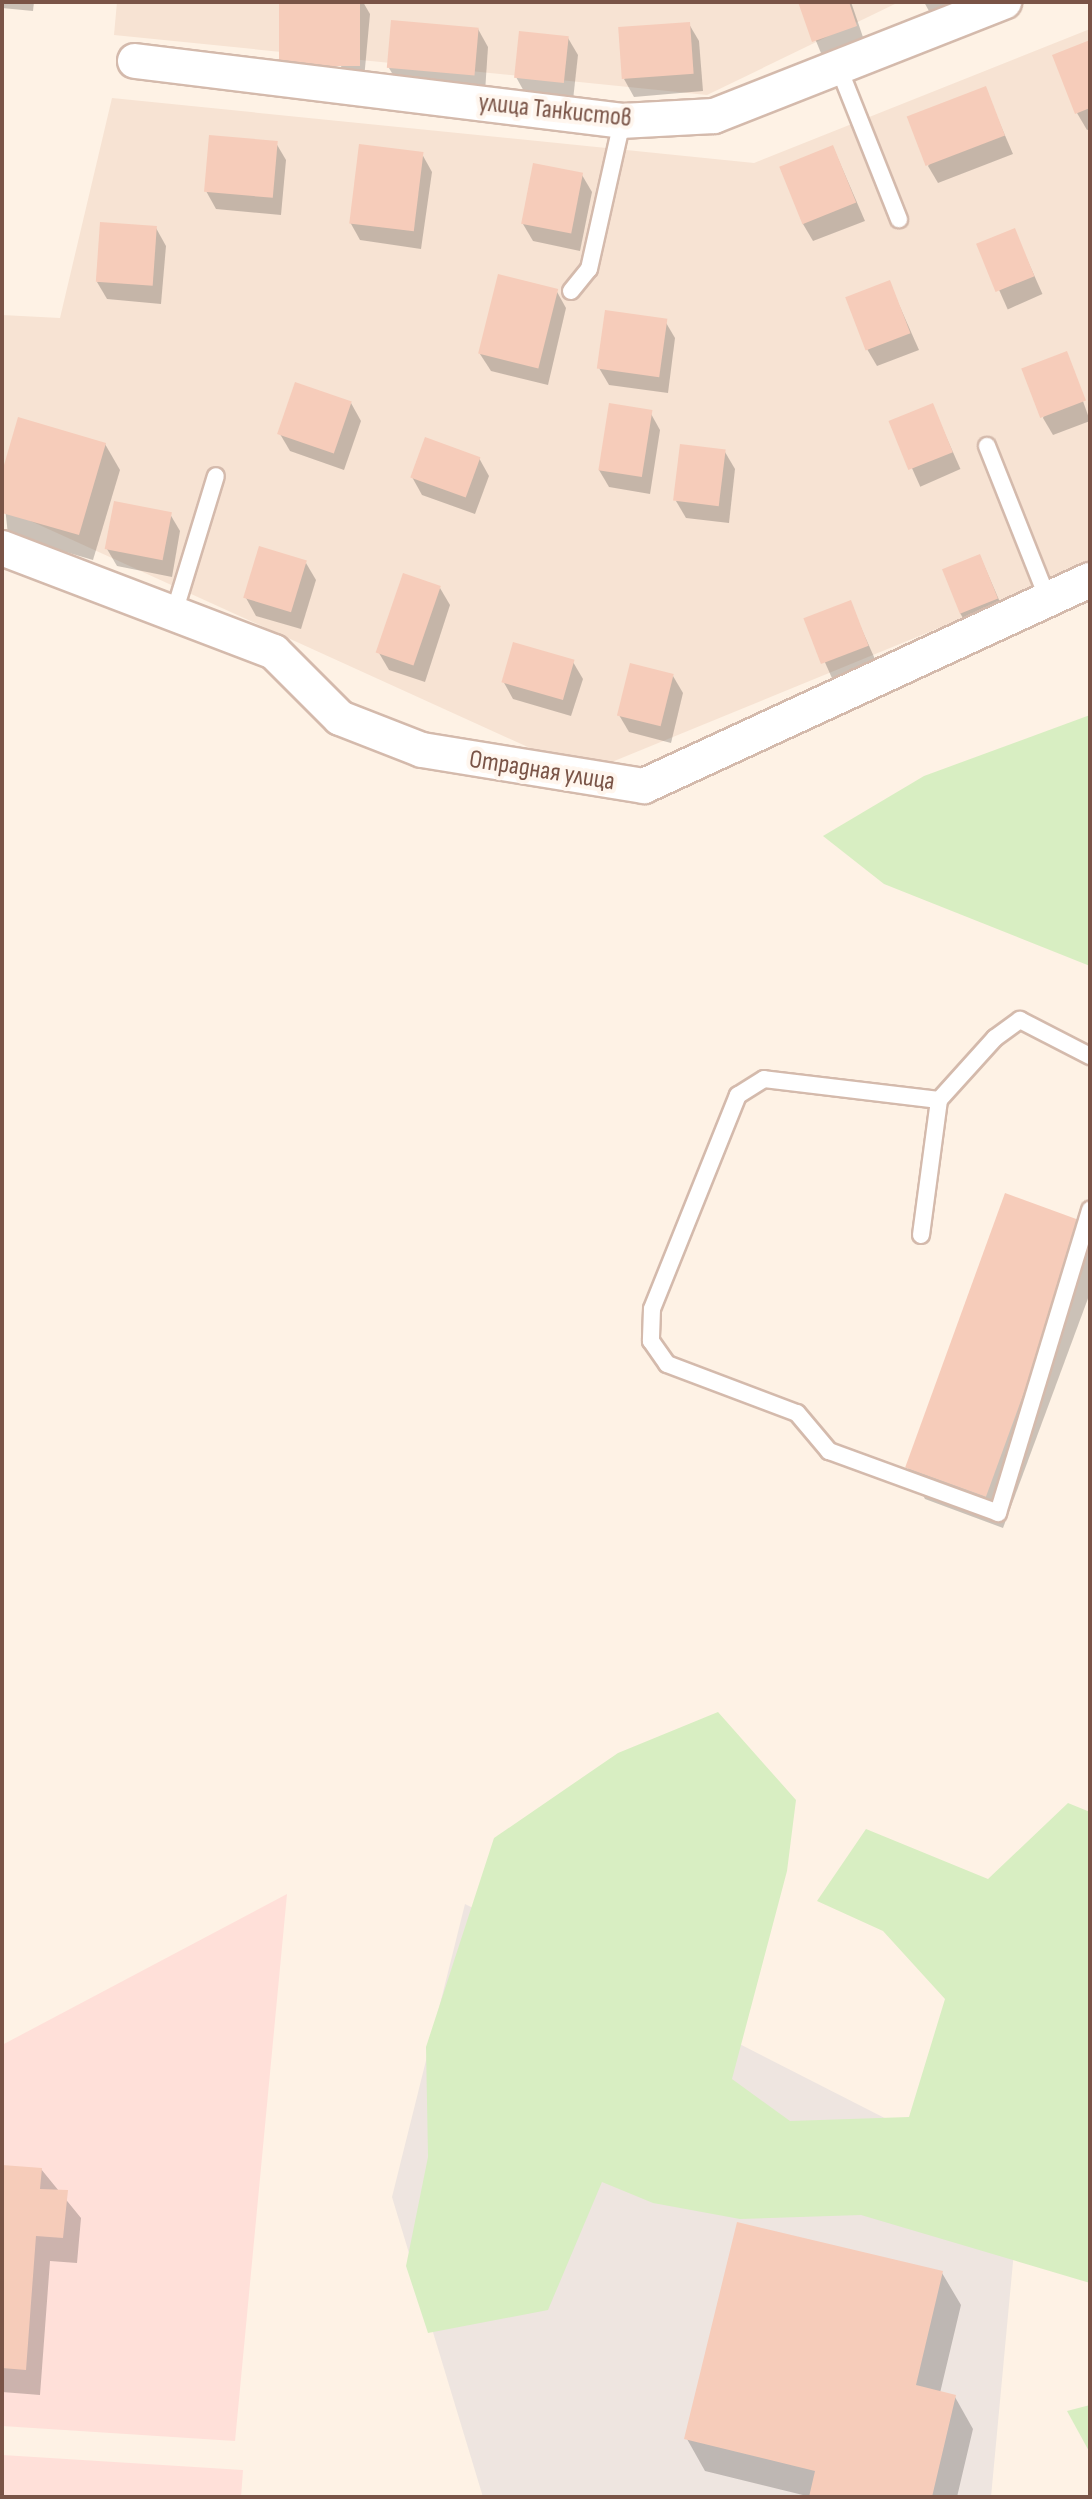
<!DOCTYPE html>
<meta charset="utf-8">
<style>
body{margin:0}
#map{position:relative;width:1092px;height:2499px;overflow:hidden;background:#fef2e5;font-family:"Sofia Sans Condensed",sans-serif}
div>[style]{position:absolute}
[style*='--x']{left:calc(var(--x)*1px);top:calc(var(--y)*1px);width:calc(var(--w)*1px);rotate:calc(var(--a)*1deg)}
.residential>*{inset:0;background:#f7e3d3}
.commercial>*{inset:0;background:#ffe0d9}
.industrial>*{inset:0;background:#eee5e0}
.green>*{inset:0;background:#d8eec2}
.shadow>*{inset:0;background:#0003;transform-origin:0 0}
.building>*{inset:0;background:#f6ccba;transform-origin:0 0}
.roads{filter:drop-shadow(2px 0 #d4baac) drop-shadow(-2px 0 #d4baac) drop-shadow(0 2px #d4baac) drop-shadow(0 -2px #d4baac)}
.service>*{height:16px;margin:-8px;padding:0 8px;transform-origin:8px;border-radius:8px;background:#fff}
.minor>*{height:34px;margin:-17px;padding:0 17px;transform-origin:17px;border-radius:17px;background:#fff}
span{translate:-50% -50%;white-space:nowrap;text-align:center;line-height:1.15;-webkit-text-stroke:8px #fff6ee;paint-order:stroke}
.street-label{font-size:26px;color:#7a5447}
.frame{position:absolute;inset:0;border:4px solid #7a5447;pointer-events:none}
</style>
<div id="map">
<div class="residential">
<div style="clip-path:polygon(117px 2px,899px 2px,707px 95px,114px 35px)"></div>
<div style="clip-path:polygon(1090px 29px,1090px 566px,585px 773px,2px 508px,2px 315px,60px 318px,112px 98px,754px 163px)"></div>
</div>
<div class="commercial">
<div style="clip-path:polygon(287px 1894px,235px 2441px,2px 2426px,2px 2045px)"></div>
<div style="clip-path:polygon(2px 2455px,243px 2470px,241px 2497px,2px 2497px)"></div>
</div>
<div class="industrial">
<div style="clip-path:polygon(465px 1904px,1020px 2187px,991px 2497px,483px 2497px,392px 2197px)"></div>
</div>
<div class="green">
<div style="clip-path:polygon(1090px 715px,1090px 966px,884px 884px,823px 836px,924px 776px)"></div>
<div style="clip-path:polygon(718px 1712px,796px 1800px,787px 1871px,732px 2079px,790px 2121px,909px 2117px,945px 1999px,883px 1931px,817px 1901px,866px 1829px,988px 1879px,1068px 1803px,1090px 1812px,1090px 2283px,861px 2215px,740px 2219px,653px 2203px,602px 2182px,548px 2310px,428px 2333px,406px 2266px,428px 2157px,426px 2047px,494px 1838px,618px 1753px)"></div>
<div style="clip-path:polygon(1090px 2405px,1090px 2453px,1067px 2411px)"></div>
</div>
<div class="shadow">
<div style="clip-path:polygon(2px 2px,34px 2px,33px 11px,2px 8px)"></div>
<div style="clip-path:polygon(281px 2px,363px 2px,370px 14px,363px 90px)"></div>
<div style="clip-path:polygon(800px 2px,851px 2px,865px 43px,823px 58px)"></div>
<div style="clip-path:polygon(924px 2px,955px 2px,929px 11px)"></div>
<div style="clip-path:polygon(689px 24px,699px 41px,703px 91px,634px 97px,624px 79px)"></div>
<div style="clip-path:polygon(478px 29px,488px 47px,485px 92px,399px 85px,389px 68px)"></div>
<div style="clip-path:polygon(568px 38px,578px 55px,573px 100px,526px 95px,516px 77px)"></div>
<div style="clip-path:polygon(1090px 42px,1090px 129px,1087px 130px,1077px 113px)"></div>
<div style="clip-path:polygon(985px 89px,1013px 154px,938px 183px,928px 166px)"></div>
<div style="clip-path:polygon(276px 143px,286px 160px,281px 215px,216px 209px,206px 191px)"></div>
<div style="clip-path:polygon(833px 147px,865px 221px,813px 241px,803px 224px)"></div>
<div style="clip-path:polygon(422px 154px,432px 172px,421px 249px,360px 240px,350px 222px)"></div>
<div style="clip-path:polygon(582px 175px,592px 192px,580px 251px,533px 241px,523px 224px)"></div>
<div style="clip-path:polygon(156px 228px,166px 246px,161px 304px,107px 299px,97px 282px)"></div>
<div style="left:1014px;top:230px;width:70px;height:38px;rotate:66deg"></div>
<div style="clip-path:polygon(889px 282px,919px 350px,877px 366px,867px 349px)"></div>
<div style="clip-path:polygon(556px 290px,566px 308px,548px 385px,491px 371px,480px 354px)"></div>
<div style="clip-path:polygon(665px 321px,675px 338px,668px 393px,609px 385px,599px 368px)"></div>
<div style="clip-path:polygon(1066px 353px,1090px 421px,1053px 435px,1043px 418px)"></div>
<div style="clip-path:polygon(351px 403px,361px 421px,344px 470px,290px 451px,280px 434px)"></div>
<div style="left:932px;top:405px;width:70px;height:44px;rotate:66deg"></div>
<div style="clip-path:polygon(650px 412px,660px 430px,650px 494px,609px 487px,599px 470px)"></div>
<div style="clip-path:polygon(105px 444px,120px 470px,93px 560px,8px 535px,2px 479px)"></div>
<div style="clip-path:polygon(725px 452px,735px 469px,729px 523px,686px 518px,676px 501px)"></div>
<div style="clip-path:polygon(479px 458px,489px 476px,475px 514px,422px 495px,412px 477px)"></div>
<div style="clip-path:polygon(170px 514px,180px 531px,172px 577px,117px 566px,107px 549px)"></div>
<div style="clip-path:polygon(980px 556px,1006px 616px,970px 630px,960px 613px)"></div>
<div style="clip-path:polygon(306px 563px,316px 580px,301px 629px,256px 616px,246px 598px)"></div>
<div style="clip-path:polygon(440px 588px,450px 605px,425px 682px,389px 670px,379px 653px)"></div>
<div style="left:850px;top:603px;width:66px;height:47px;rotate:66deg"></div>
<div style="clip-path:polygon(573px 662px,583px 679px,571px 716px,513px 699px,503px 681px)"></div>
<div style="clip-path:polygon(673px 676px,683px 693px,671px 743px,629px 732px,619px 715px)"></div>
<div style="clip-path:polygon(1090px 1233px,1090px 1293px,1003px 1528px,925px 1499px,907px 1466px)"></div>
<div style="clip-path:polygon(2px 2167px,41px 2169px,81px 2218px,77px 2263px,50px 2261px,40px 2395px,2px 2392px)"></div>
<div style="clip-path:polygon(942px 2273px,961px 2305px,940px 2393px,955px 2397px,973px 2429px,957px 2497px,811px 2497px,705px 2471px,687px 2439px)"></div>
</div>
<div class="building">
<div style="left:279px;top:2px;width:81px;height:64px"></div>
<div style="clip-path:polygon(798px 2px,849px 2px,857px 26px,812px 42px)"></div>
<div style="left:391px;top:20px;width:88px;height:48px;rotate:5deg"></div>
<div style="left:690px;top:22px;width:52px;height:72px;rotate:86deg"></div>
<div style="left:519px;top:31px;width:50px;height:47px;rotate:6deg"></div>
<div style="clip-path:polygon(1090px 40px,1090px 108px,1075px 114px,1052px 55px)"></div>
<div style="left:986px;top:86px;width:53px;height:85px;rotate:69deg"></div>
<div style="left:209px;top:135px;width:69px;height:57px;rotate:5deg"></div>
<div style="left:359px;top:144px;width:65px;height:80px;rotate:7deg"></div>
<div style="left:833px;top:145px;width:62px;height:58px;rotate:68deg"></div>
<div style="left:533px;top:163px;width:51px;height:62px;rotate:11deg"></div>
<div style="left:100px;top:222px;width:57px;height:60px;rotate:4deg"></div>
<div style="left:1015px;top:228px;width:52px;height:42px;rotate:68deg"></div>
<div style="left:498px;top:274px;width:62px;height:82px;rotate:14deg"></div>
<div style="left:890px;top:280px;width:57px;height:48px;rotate:69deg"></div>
<div style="left:605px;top:310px;width:63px;height:59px;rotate:8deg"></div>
<div style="left:1067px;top:351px;width:53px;height:49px;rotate:69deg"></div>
<div style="left:295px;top:382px;width:60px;height:55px;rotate:19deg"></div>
<div style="left:609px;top:403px;width:44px;height:68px;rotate:9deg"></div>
<div style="left:933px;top:403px;width:53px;height:48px;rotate:68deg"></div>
<div style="clip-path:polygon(18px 417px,106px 443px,79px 535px,2px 513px,2px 472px)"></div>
<div style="left:425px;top:437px;width:59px;height:43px;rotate:20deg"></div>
<div style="left:680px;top:444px;width:46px;height:57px;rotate:7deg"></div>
<div style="left:114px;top:501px;width:59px;height:49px;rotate:11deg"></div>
<div style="left:259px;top:546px;width:50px;height:54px;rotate:17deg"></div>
<div style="left:980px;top:554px;width:48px;height:41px;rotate:68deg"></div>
<div style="left:403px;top:573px;width:40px;height:84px;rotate:19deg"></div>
<div style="left:851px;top:600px;width:49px;height:51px;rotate:69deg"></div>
<div style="left:513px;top:642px;width:64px;height:42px;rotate:16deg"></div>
<div style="left:630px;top:663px;width:45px;height:54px;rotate:14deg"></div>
<div style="left:1005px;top:1193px;width:86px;height:292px;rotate:20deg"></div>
<div style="clip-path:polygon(2px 2165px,42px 2168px,40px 2189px,68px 2190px,63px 2238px,36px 2236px,26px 2370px,2px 2368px)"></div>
<div style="clip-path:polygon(737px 2222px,943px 2271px,916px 2385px,956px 2395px,932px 2497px,809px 2497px,815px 2471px,684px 2439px)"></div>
</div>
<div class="roads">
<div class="service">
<div style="--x:838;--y:66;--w:165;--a:68.3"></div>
<div style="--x:571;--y:291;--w:28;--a:-51"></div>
<div style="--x:589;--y:269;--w:152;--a:-77.4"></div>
<div style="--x:987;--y:446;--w:162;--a:68.3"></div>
<div style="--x:174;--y:613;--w:143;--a:-73"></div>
<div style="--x:939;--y:1100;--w:176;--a:-173.2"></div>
<div style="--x:764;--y:1079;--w:31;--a:148"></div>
<div style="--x:738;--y:1095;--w:231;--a:111.9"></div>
<div style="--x:652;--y:1309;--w:32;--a:92"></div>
<div style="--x:651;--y:1341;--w:28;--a:55"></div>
<div style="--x:667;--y:1364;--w:139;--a:20.7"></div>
<div style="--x:797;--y:1413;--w:50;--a:49.9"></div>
<div style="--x:829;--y:1451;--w:180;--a:20.1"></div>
<div style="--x:998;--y:1513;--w:317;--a:-73.1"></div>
<div style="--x:921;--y:1235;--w:136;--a:-82.4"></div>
<div style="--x:939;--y:1100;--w:84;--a:-47.9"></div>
<div style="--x:995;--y:1038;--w:31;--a:-36"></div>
<div style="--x:1020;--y:1020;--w:79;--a:27.2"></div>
</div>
<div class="minor">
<div style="--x:135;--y:61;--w:491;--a:7"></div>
<div style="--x:622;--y:121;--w:92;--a:-3.1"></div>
<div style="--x:714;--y:116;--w:312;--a:-21.5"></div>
<div style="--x:2;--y:548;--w:291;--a:20.9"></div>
<div style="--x:274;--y:652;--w:93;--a:45"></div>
<div style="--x:340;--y:718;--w:88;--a:21.3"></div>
<div style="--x:422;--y:750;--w:225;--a:9.2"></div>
<div style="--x:644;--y:786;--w:491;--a:-24.8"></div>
</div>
</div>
<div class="street-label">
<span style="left:555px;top:111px;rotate:6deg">улица Танкистов</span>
<span style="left:542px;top:771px;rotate:9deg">Отрадная улица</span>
</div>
<div class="frame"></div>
</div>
